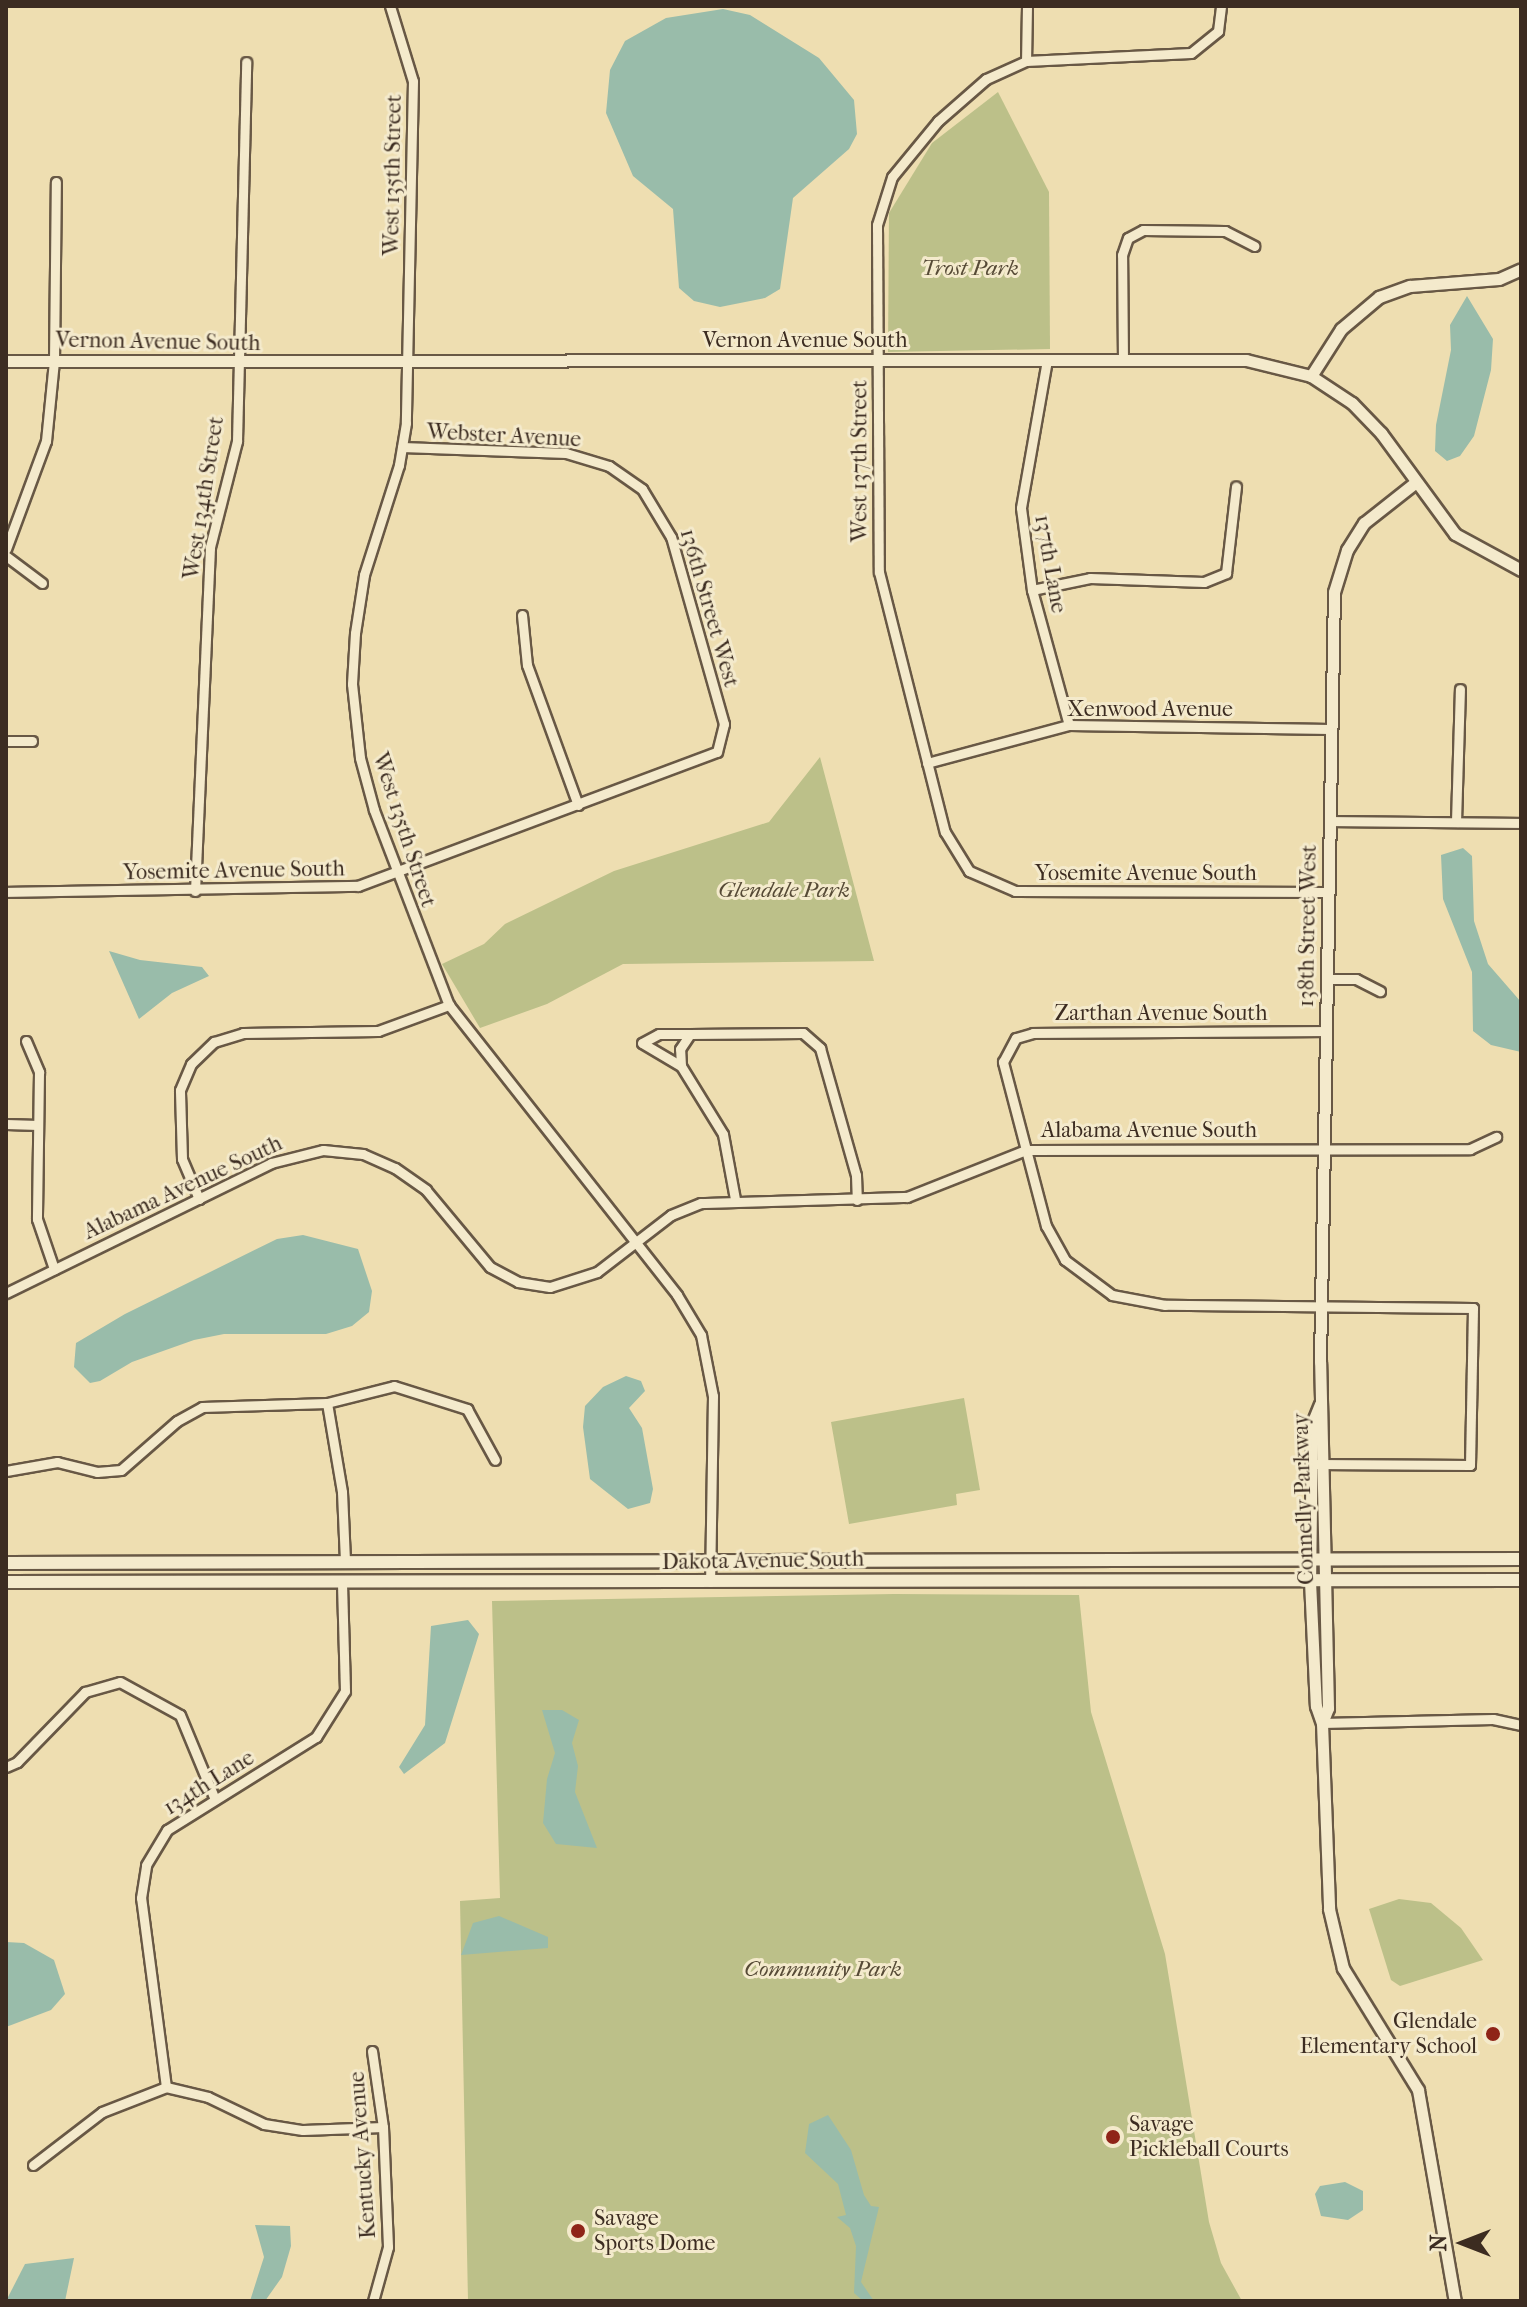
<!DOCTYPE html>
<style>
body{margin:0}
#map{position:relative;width:1527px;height:2307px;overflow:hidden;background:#eedeb1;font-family:"IM FELL French Canon",serif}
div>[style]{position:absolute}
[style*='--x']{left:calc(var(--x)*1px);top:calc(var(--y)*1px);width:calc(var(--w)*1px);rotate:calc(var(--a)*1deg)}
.green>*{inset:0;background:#bcc089}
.water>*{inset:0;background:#99bcaa}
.roads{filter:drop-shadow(2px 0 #685845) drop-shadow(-2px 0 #685845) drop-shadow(0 2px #685845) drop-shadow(0 -2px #685845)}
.minor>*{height:9px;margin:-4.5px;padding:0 4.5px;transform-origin:4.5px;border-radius:4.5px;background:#f4eacc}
.tertiary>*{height:11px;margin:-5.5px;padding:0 5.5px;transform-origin:5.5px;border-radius:5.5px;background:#f4eacc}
.secondary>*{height:12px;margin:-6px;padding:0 6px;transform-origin:6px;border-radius:6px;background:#f4eacc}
.dots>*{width:22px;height:22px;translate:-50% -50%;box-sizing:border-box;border:4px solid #f4eacc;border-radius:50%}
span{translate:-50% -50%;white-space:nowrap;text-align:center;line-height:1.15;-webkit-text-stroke:6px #f4eacc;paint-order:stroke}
.street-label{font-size:22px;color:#3c2c21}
.park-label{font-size:22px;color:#564a36;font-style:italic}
.poi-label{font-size:22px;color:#3c2c21}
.right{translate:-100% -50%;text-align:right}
.left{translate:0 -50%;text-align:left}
.frame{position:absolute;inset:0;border:8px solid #3c2c21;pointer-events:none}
.north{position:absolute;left:1423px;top:2203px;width:80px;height:80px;-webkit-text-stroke:6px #f4eacc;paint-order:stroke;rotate:270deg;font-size:22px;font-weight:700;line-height:32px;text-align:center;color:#3c2c21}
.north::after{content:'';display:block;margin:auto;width:28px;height:36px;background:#3c2c21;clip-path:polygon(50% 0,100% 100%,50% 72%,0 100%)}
</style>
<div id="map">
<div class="green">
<div style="clip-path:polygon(998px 92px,1049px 192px,1050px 349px,888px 352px,889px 213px,932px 143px)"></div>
<div style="clip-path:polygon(820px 757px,874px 961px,623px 964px,547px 1004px,480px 1028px,442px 964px,484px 944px,505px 924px,614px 871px,769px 822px)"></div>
<div style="clip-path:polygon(964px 1398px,980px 1490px,956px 1494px,957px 1505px,849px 1524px,831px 1422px)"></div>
<div style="clip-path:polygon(894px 1594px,1079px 1595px,1091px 1712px,1165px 1954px,1209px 2222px,1221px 2263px,1242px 2301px,468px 2301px,460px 1901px,500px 1898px,492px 1601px)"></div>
<div style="clip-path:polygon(1399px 1899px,1431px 1903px,1461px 1928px,1483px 1960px,1400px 1986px,1391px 1980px,1369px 1909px)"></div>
</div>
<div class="water">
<div style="clip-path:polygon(723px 9px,750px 15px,819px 58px,854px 100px,857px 134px,849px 149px,793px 198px,780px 289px,765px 298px,720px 307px,694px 301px,679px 288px,673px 209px,633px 176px,606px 113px,610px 70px,625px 41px,666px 18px)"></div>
<div style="clip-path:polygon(1467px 296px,1493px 339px,1491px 370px,1474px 436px,1460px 456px,1447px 461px,1435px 451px,1436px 425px,1451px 350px,1450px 325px)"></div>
<div style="clip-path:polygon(1463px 848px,1472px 856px,1474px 921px,1488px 964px,1521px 1002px,1521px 1052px,1491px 1045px,1473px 1031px,1472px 972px,1443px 899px,1441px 855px)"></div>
<div style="clip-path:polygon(109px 951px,140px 960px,202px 967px,209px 976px,172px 993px,139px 1019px)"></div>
<div style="clip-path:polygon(303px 1235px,358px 1249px,372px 1291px,369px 1312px,352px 1326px,326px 1334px,224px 1334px,194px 1340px,132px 1362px,100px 1381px,90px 1383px,74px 1367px,76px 1343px,125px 1314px,277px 1239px)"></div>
<div style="clip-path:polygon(626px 1376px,641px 1381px,645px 1391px,629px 1408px,642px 1428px,653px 1489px,650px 1503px,628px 1509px,590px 1479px,583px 1427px,585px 1406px,603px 1387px)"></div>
<div style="clip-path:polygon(468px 1620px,479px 1634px,445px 1743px,404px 1774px,399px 1767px,425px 1725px,431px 1626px)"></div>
<div style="clip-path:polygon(542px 1710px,562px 1710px,579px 1720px,572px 1743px,578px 1766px,575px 1792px,597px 1848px,556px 1844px,543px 1823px,547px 1779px,555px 1753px)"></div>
<div style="clip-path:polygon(499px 1916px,548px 1937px,548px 1948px,461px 1955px,473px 1923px)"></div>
<div style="clip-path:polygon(6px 1942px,24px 1943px,54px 1960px,65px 1994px,51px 2010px,6px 2027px)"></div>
<div style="clip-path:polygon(828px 2115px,851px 2150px,864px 2195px,871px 2206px,879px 2207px,861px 2282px,874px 2301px,863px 2301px,854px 2293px,856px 2246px,850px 2228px,837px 2217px,846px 2215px,838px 2184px,805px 2153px,809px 2124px)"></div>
<div style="clip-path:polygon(1345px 2182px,1363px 2191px,1363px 2210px,1348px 2220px,1321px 2216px,1315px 2194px,1320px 2186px)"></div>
<div style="clip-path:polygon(255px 2225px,290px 2226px,291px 2246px,282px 2277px,265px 2301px,250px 2301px,264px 2257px)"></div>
<div style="clip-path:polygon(74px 2258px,65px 2301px,6px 2301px,25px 2264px)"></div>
</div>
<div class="roads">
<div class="minor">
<div style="--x:390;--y:6;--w:78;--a:73"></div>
<div style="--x:413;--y:81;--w:342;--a:91.2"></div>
<div style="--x:406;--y:423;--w:43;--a:99.5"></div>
<div style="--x:399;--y:465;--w:115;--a:107.7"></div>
<div style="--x:364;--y:575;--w:59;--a:98.8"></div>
<div style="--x:355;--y:633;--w:51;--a:93.4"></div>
<div style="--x:352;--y:684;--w:74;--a:83.8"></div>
<div style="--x:360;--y:758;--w:54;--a:74.9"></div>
<div style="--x:374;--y:810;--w:209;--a:69"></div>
<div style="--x:449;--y:1005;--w:369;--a:51.8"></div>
<div style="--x:677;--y:1295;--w:47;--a:59"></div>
<div style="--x:701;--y:1335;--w:62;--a:78.9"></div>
<div style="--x:713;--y:1396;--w:186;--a:90.9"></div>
<div style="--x:1027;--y:6;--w:55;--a:91"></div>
<div style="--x:1026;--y:61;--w:44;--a:155.8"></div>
<div style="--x:986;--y:79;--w:64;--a:138.8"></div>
<div style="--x:938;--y:121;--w:72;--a:129.4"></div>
<div style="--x:892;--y:177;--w:50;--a:107.4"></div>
<div style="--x:877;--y:225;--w:347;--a:89.7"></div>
<div style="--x:879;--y:572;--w:268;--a:75.8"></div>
<div style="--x:945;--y:832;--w:46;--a:58.4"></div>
<div style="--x:969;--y:871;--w:50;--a:23.5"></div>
<div style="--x:1015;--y:891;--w:313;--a:0.2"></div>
<div style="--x:1026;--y:61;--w:165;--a:-2.8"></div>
<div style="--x:1191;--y:53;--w:35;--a:-39"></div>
<div style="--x:1218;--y:31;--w:25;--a:-83"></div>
<div style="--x:1047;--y:360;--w:150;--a:100"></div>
<div style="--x:1021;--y:508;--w:83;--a:82.4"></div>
<div style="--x:1032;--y:590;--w:140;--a:74.7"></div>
<div style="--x:1123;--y:360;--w:105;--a:-90.5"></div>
<div style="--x:1122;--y:255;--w:18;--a:-71"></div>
<div style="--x:1128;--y:238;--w:17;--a:-28"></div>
<div style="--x:1143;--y:230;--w:82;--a:0.7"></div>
<div style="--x:1225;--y:231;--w:33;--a:27"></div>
<div style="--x:6;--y:549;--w:115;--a:-69.7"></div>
<div style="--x:46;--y:441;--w:80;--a:-84.3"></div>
<div style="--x:54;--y:361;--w:179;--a:-89.4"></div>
<div style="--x:6;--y:556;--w:45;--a:36.9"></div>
<div style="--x:1032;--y:590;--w:59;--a:-11.7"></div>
<div style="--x:1090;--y:578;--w:114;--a:2"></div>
<div style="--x:1204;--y:582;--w:24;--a:-22"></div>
<div style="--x:1226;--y:573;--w:87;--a:-83.4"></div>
<div style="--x:522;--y:615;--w:50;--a:84.3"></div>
<div style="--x:527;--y:665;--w:149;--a:70"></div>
<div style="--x:6;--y:741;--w:26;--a:0"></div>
<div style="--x:927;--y:763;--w:147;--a:-15"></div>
<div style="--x:1069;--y:725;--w:261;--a:0.9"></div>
<div style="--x:1330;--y:821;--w:191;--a:0.6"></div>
<div style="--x:1456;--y:822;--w:133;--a:-88.3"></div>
<div style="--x:195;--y:891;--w:344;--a:-87.5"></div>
<div style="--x:210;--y:547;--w:109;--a:-75.7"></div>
<div style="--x:237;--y:441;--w:379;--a:-88.6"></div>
<div style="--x:6;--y:892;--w:352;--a:-1"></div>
<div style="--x:358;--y:886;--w:383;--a:-20.5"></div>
<div style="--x:717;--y:752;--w:29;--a:-76"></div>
<div style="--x:724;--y:724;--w:194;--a:-105.8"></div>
<div style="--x:671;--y:537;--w:56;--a:-121.1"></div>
<div style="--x:642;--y:489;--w:40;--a:-145.1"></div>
<div style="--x:609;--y:466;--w:45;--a:-163.2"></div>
<div style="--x:566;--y:453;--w:164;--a:-177.9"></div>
<div style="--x:1327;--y:979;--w:29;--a:0"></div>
<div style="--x:1356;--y:979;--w:27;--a:27"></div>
<div style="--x:26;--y:1041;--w:34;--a:67"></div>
<div style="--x:39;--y:1072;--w:147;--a:90.8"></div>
<div style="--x:37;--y:1219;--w:53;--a:71.2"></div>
<div style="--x:681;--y:1066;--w:45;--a:-149.5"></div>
<div style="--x:642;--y:1043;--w:19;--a:-28"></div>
<div style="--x:659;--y:1034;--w:31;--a:0"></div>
<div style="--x:6;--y:1124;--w:32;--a:2"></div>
<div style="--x:199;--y:1199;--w:43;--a:-113"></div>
<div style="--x:182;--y:1159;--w:69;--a:-91.7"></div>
<div style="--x:180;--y:1090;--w:28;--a:-67"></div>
<div style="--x:191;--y:1064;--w:32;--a:-44"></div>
<div style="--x:214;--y:1042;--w:30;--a:-17"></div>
<div style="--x:243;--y:1033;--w:135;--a:-0.8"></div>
<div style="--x:378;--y:1031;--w:76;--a:-20.1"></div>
<div style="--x:735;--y:1199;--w:66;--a:-100.5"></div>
<div style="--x:723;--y:1134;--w:80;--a:-121.7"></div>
<div style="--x:681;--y:1066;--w:17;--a:-93"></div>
<div style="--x:680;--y:1049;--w:18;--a:-56"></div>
<div style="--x:690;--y:1034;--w:113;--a:-0.5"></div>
<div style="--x:803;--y:1033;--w:23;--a:41"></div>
<div style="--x:820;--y:1048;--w:132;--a:74.2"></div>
<div style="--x:856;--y:1175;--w:25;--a:88"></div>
<div style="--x:6;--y:1293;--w:295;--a:-26.1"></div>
<div style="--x:271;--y:1163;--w:54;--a:-14"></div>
<div style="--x:323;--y:1150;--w:40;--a:5.7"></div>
<div style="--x:363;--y:1154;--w:35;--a:24"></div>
<div style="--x:395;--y:1168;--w:38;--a:35"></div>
<div style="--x:426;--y:1190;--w:100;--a:50.3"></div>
<div style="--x:490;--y:1267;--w:32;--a:28"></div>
<div style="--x:518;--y:1282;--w:32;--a:9"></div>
<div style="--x:550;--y:1287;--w:49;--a:-17.7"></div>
<div style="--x:597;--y:1272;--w:93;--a:-37.6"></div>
<div style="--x:671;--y:1215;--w:32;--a:-22"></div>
<div style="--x:701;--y:1203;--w:206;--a:-1.7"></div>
<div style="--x:907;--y:1197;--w:128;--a:-21.6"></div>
<div style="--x:1026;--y:1150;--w:444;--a:-0.1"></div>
<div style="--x:1470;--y:1149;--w:29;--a:-25"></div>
<div style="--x:327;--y:1403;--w:90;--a:80.4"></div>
<div style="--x:342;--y:1492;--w:70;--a:87.5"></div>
<div style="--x:1315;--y:1464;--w:155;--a:0.4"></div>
<div style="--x:1470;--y:1465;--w:157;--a:-88.9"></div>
<div style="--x:1473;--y:1308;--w:308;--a:-179.4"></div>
<div style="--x:1165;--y:1305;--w:54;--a:-169.3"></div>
<div style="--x:1112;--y:1295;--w:59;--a:-143.3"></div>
<div style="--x:1065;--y:1260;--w:39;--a:-119"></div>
<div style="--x:1046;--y:1226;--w:170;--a:-104.7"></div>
<div style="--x:1003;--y:1062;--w:27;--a:-62"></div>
<div style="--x:1016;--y:1038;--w:18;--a:-16"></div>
<div style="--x:1033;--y:1033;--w:293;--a:-0.4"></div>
<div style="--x:6;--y:1471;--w:52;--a:-10"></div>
<div style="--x:57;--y:1462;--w:41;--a:14"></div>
<div style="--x:97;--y:1472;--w:24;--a:-5"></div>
<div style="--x:121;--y:1470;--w:74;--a:-41.2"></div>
<div style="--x:177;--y:1421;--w:29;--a:-29"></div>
<div style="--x:202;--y:1407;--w:125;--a:-1.8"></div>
<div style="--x:327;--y:1403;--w:69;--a:-14.2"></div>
<div style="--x:394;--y:1386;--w:77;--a:17.5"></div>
<div style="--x:467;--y:1409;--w:58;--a:61.2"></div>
<div style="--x:1322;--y:1723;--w:171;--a:-1.3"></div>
<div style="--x:1493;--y:1719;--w:29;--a:12"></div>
<div style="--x:6;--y:1767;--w:12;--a:-24"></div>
<div style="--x:17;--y:1762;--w:98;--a:-45.8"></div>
<div style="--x:85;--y:1692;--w:36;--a:-16"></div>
<div style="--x:120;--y:1682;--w:68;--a:28.8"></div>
<div style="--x:180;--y:1715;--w:89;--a:67.5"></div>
<div style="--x:372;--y:2051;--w:77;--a:81.8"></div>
<div style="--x:383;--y:2127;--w:120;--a:87.6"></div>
<div style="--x:388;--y:2247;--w:56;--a:105.5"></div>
<div style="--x:166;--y:2087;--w:191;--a:-97.5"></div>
<div style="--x:141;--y:1898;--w:33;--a:-81"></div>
<div style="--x:146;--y:1865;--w:41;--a:-59"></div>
<div style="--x:167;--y:1830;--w:176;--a:-32"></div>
<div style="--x:316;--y:1737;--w:54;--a:-57.8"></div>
<div style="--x:345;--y:1691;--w:108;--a:-91.6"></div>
<div style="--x:33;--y:2165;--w:87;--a:-37.5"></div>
<div style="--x:102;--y:2112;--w:69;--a:-21.3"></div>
<div style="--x:166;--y:2087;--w:43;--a:13.4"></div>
<div style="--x:208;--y:2097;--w:62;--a:25.7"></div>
<div style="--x:264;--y:2124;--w:39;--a:9"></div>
<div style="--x:303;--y:2130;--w:80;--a:-2.1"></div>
</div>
<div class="tertiary">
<div style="--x:6;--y:361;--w:1240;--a:-0.05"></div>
<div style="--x:1246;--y:360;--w:67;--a:13.8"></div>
<div style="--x:1311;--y:376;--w:49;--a:33.4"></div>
<div style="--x:1352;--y:403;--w:42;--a:46"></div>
<div style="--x:1381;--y:433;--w:125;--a:53.8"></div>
<div style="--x:1455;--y:534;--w:75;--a:28.6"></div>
<div style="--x:1311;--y:376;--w:56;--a:-57.4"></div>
<div style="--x:1341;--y:329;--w:50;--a:-40.1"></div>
<div style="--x:1379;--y:297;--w:33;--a:-20"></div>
<div style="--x:1410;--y:286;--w:89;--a:-4.5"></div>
<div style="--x:1499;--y:279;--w:24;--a:-24"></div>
<div style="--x:1320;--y:1404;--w:22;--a:112"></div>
<div style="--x:1312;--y:1424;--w:157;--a:90.7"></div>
<div style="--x:1310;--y:1581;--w:125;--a:87.3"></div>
<div style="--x:1316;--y:1706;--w:18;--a:71"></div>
<div style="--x:1322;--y:1723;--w:186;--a:87.8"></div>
<div style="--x:1329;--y:1909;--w:61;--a:76.7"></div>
<div style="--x:1343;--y:1968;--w:143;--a:58.4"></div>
<div style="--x:1418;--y:2090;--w:214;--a:80.1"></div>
<div style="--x:1322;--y:1723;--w:16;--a:-68"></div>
<div style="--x:1328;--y:1708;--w:346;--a:-91.3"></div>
<div style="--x:1320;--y:1362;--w:770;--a:-88.96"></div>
<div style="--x:1334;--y:592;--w:44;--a:-72.8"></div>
<div style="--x:1347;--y:550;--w:32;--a:-58"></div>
<div style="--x:1364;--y:523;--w:66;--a:-38.3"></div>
</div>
<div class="secondary">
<div style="--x:6;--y:1563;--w:1515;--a:-0.15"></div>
<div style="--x:6;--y:1582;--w:1515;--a:-0.08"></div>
</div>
</div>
<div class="dots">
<div style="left:1493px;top:2034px;background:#8f2418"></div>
<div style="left:1113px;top:2137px;background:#8f2418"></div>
<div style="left:578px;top:2231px;background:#8f2418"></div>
</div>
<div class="street-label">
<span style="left:393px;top:175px;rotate:-89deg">West 135th Street</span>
<span style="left:805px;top:341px">Vernon Avenue South</span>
<span style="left:158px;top:342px;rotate:1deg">Vernon Avenue South</span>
<span style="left:504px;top:436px;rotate:3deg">Webster Avenue</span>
<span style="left:860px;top:461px;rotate:-90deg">West 137th Street</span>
<span style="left:204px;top:498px;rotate:-81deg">West 134th Street</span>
<span style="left:1050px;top:564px;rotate:80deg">137th Lane</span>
<span style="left:709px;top:608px;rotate:74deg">136th Street West</span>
<span style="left:1150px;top:710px">Xenwood Avenue</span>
<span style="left:404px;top:830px;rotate:72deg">West 135th Street</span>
<span style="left:234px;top:871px;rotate:-1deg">Yosemite Avenue South</span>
<span style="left:1146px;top:874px">Yosemite Avenue South</span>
<span style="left:1308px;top:926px;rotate:-89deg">138th Street West</span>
<span style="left:1161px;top:1014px">Zarthan Avenue South</span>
<span style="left:1149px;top:1131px">Alabama Avenue South</span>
<span style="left:183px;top:1188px;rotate:-25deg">Alabama Avenue South</span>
<span style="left:1304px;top:1499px;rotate:-92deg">Connelly Parkway</span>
<span style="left:763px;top:1561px;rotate:-1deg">Dakota Avenue South</span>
<span style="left:209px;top:1783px;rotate:-32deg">134th Lane</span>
<span style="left:363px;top:2155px;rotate:-94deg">Kentucky Avenue</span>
</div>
<div class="park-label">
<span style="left:970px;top:269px">Trost Park</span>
<span style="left:784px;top:891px">Glendale Park</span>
<span style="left:823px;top:1970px">Community Park</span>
</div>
<div class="poi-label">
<span class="right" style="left:1477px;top:2034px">Glendale<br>Elementary School</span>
<span class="left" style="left:1129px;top:2137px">Savage<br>Pickleball Courts</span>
<span class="left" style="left:594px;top:2231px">Savage<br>Sports Dome</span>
</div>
<div class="frame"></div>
<div class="north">N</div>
</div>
